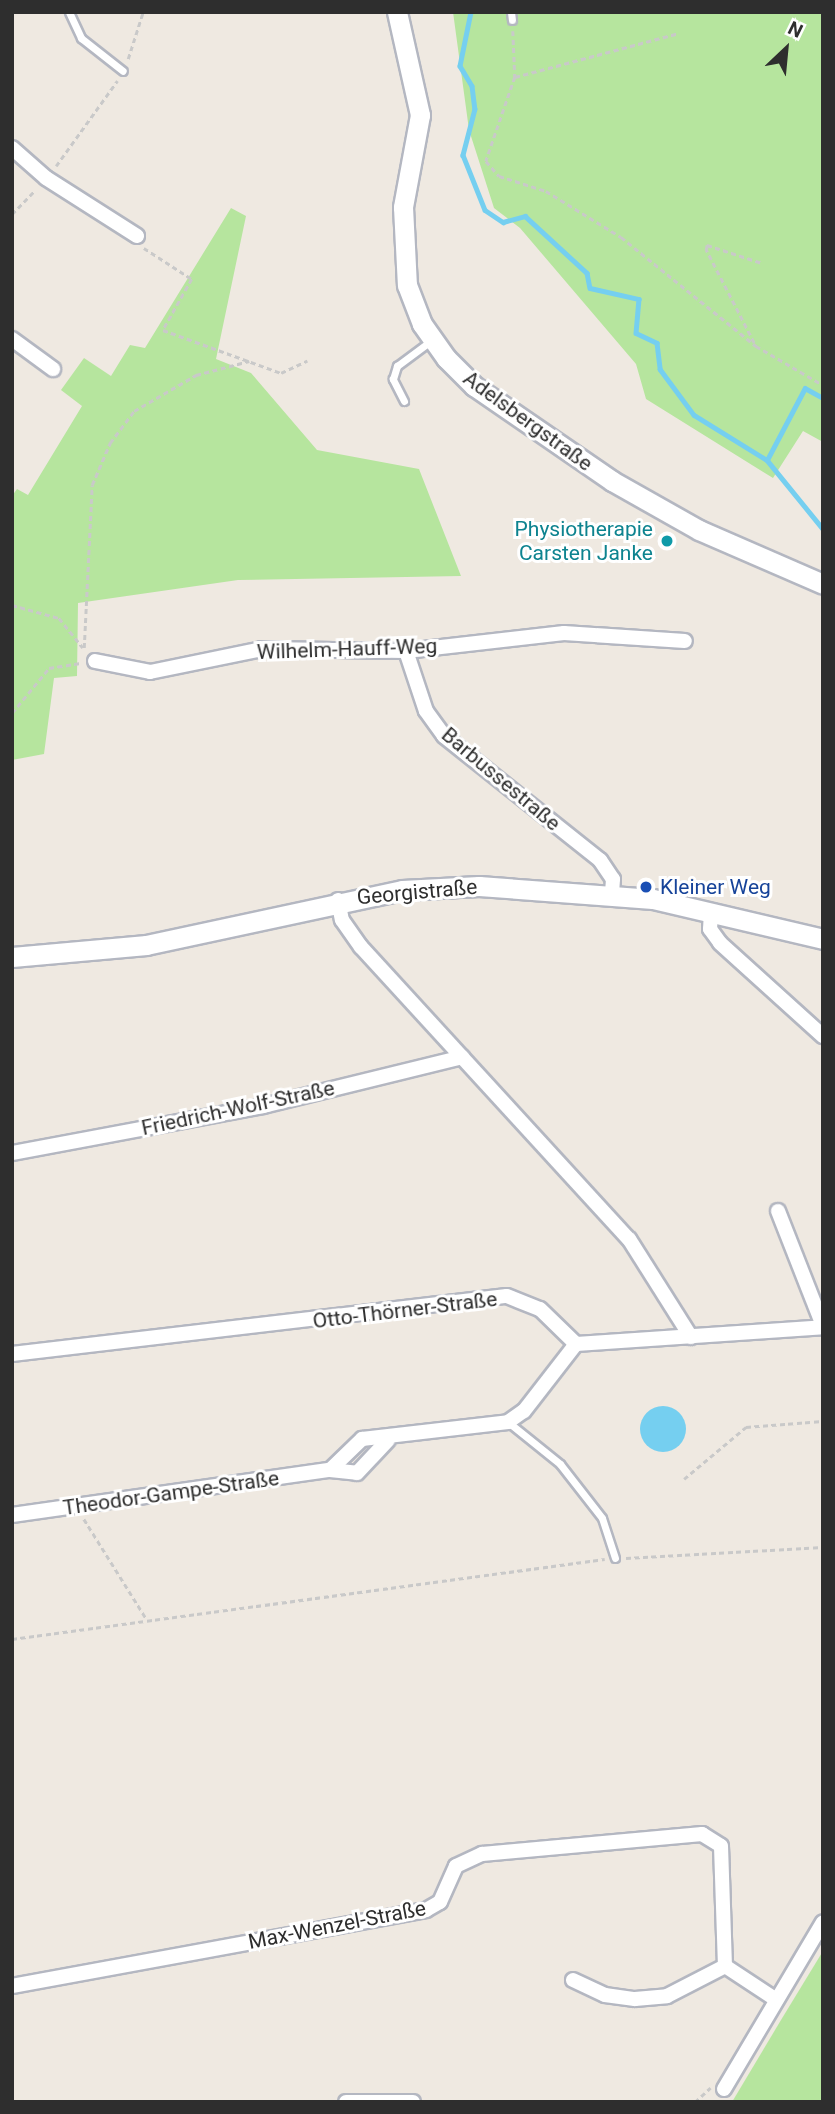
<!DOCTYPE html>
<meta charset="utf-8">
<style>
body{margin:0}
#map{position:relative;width:835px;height:2114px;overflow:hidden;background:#efe9e1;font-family:Roboto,sans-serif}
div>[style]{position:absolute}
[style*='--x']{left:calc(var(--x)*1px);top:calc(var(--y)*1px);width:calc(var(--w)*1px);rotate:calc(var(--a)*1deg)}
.green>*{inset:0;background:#b6e59e}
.water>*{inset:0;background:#75cff0}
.round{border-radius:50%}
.stream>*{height:4.5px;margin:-2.25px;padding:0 2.25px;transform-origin:2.25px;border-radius:2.25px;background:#75cff0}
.path>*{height:2.5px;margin-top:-1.25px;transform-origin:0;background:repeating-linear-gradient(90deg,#c9c9c9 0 5px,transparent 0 8.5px)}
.roads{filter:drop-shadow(2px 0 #b4b7c1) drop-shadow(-2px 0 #b4b7c1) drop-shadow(0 2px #b4b7c1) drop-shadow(0 -2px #b4b7c1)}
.lane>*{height:7px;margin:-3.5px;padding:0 3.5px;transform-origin:3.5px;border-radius:3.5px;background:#fff}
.street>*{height:14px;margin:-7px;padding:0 7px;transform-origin:7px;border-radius:7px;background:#fff}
.secondary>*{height:19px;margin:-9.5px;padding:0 9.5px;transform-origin:9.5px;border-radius:9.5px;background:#fff}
.dots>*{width:19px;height:19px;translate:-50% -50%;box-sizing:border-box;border:4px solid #fff;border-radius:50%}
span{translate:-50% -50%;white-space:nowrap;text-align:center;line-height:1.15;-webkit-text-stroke:6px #fff;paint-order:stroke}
.street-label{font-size:21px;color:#2e2e2e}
.culture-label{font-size:21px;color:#0d838f}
.right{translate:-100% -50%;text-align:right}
.transit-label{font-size:21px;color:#164399}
.left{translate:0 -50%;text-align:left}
.frame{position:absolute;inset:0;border:14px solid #2e2e2e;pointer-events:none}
.north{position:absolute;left:751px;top:14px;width:70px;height:70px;-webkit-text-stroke:5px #fff;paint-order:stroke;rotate:26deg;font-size:19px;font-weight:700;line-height:28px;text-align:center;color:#2e2e2e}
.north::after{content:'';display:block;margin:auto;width:24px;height:32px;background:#2e2e2e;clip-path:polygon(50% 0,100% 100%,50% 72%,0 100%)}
</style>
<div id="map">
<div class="green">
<div style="clip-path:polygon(453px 12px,823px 12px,823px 442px,803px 431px,773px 478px,646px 399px,636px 364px,520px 228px,494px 208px,469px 130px)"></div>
<div style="clip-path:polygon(231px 208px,246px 216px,216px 359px,251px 373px,317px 450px,419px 469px,461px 576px,238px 580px,78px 603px,77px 676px,54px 678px,44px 754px,12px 760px,12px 496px,17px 489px,28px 495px,82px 406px,61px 390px,84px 358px,111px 376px,130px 345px,145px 348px)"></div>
<div style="clip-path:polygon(823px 1951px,823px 2102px,732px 2102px,781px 2020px)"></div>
</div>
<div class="water">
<div class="round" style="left:640px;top:1406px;width:46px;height:46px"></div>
</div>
<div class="stream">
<div style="--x:471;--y:12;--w:55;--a:101.5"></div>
<div style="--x:460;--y:66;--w:23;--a:59"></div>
<div style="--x:472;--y:86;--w:23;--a:83"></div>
<div style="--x:475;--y:109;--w:48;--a:104.6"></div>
<div style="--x:463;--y:155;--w:59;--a:68.2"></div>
<div style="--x:485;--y:210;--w:22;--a:34"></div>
<div style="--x:503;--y:222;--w:23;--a:-15"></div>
<div style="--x:525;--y:216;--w:84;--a:42.6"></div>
<div style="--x:587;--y:273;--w:15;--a:79"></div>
<div style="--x:590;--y:288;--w:50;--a:12.7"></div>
<div style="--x:639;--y:299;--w:34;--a:95"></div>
<div style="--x:636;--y:333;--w:23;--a:25"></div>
<div style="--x:657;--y:343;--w:26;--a:83"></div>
<div style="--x:660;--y:369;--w:57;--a:53.5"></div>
<div style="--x:694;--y:415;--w:86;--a:31.7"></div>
<div style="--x:767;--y:460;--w:89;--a:50.9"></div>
<div style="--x:767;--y:460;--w:81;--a:-62.2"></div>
<div style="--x:805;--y:388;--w:21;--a:29"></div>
</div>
<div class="path">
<div style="--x:513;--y:31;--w:46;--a:87.5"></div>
<div style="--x:515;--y:77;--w:89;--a:109"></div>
<div style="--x:486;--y:161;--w:20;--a:49"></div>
<div style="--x:499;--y:176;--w:49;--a:17.7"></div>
<div style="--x:546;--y:191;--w:88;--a:31.5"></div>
<div style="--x:621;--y:237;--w:174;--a:38.9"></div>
<div style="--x:756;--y:346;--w:78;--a:30.2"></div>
<div style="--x:128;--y:59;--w:49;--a:-72.3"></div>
<div style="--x:515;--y:77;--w:167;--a:-15"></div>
<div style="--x:56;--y:166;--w:105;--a:-54.3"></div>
<div style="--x:12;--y:214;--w:33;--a:-46"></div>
<div style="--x:144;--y:248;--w:57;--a:32.9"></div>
<div style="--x:192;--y:279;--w:59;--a:119.6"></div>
<div style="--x:163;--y:330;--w:126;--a:20"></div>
<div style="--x:281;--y:373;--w:29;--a:-25"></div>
<div style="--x:754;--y:343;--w:105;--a:-117.3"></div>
<div style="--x:706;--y:250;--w:5;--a:-79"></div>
<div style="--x:707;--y:245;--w:58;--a:18.1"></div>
<div style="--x:12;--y:605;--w:49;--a:15.5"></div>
<div style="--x:59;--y:618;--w:38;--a:51"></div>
<div style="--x:84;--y:648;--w:163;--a:-87.2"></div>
<div style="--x:92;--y:485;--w:46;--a:-66.8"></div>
<div style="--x:110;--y:443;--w:40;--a:-53"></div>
<div style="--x:134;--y:411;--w:72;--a:-30.1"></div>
<div style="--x:196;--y:375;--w:55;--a:-14.8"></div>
<div style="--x:12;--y:713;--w:58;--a:-50.6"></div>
<div style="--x:49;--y:668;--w:32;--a:-9"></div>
<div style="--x:684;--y:1479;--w:81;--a:-40"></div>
<div style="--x:746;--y:1427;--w:77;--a:-4.5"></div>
<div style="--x:84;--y:1519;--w:119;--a:58"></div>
<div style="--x:626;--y:1558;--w:197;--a:-3.2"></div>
<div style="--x:12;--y:1639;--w:598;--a:-7.68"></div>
<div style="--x:608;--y:2102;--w:16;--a:0"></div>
<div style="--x:695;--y:2102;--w:21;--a:-43"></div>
</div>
<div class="roads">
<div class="lane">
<div style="--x:69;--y:12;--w:29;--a:65"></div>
<div style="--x:81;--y:38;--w:53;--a:38.2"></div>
<div style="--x:511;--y:12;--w:8;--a:83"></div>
<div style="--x:404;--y:401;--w:25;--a:-117"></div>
<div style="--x:393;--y:379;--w:14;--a:-73"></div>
<div style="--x:397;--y:366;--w:44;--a:-36.6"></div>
<div style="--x:508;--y:1422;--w:67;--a:38.9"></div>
<div style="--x:560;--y:1464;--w:68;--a:52.1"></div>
<div style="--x:602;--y:1518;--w:42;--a:72"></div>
</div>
<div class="street">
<div style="--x:12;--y:148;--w:45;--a:41.4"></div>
<div style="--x:46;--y:178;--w:108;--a:32.5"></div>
<div style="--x:12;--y:339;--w:51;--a:36.2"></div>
<div style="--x:406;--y:651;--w:63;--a:71.6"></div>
<div style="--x:426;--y:711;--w:31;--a:54"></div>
<div style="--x:444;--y:736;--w:199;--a:38.5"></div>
<div style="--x:600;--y:860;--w:23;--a:56"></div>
<div style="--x:613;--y:879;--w:14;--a:94"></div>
<div style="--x:95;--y:661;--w:56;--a:11.3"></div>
<div style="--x:150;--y:672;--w:114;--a:-11.6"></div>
<div style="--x:262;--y:649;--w:144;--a:0.8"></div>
<div style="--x:406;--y:651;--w:159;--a:-6.5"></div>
<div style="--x:564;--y:633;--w:121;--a:3.8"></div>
<div style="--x:338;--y:900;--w:20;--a:79"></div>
<div style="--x:342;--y:920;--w:33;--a:55"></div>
<div style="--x:361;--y:947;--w:396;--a:47.5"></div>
<div style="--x:629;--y:1239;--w:116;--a:57.7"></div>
<div style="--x:711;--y:911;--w:18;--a:93"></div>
<div style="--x:710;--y:929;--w:17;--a:54"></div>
<div style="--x:720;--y:943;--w:139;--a:42.1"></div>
<div style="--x:12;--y:1153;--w:255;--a:-10.6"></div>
<div style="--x:263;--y:1106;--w:205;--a:-13.8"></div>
<div style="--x:778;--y:1211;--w:123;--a:68.6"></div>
<div style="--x:12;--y:1354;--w:498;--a:-6.7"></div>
<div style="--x:507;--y:1296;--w:35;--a:22"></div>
<div style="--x:540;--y:1309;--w:50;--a:44.2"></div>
<div style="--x:576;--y:1344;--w:248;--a:-3.9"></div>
<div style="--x:330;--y:1470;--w:45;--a:-44.1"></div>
<div style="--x:362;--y:1439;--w:147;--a:-6.6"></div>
<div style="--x:508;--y:1422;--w:19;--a:-35"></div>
<div style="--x:524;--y:1411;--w:85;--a:-52.2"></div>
<div style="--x:12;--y:1515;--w:321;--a:-8.1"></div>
<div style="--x:330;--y:1470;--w:27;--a:6"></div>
<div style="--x:357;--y:1473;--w:45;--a:-46.8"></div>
<div style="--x:573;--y:1980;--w:35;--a:25"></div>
<div style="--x:605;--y:1995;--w:30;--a:8"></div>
<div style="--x:635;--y:1999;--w:32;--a:-5"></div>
<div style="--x:667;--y:1996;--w:65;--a:-27.3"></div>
<div style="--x:12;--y:1986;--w:421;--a:-10.4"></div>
<div style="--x:426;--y:1910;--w:16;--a:-30"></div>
<div style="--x:440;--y:1902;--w:39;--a:-66"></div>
<div style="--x:456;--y:1866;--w:29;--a:-25"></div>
<div style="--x:482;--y:1854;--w:221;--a:-5.2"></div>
<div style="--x:702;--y:1834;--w:22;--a:32"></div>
<div style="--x:721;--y:1846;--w:120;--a:88.1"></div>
<div style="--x:725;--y:1966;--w:60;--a:33.4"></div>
<div style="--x:724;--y:2089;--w:194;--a:-59.3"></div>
<div style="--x:346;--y:2102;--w:67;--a:0"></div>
</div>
<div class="secondary">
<div style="--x:397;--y:12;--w:106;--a:77.4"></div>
<div style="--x:420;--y:115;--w:94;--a:100.5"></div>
<div style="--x:403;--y:207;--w:78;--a:87.1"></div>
<div style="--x:407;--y:285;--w:42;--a:69"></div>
<div style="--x:422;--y:324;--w:42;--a:54.8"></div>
<div style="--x:446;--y:358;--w:40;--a:45"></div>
<div style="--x:474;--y:386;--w:168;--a:34.5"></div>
<div style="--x:612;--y:481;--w:100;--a:29.4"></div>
<div style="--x:699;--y:530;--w:135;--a:23.5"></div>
<div style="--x:12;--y:957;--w:135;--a:-5.1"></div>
<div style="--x:146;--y:945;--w:262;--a:-12.1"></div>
<div style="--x:402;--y:890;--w:77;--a:-3"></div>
<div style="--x:479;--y:886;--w:174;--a:4.3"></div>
<div style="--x:653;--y:899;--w:175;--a:13.2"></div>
</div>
</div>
<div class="dots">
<div style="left:667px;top:541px;background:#0f9aa8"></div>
<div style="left:646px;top:887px;background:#1a4fb4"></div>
</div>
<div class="street-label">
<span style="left:528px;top:421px;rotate:36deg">Adelsbergstraße</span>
<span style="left:347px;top:649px;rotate:-2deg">Wilhelm-Hauff-Weg</span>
<span style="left:501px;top:779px;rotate:40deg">Barbussestraße</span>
<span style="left:417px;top:892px;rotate:-5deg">Georgistraße</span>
<span style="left:238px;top:1108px;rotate:-12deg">Friedrich-Wolf-Straße</span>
<span style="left:405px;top:1310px;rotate:-7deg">Otto-Thörner-Straße</span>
<span style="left:171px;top:1493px;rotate:-8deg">Theodor-Gampe-Straße</span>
<span style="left:337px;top:1925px;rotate:-11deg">Max-Wenzel-Straße</span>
</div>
<div class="culture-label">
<span class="right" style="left:653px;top:541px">Physiotherapie<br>Carsten Janke</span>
</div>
<div class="transit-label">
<span class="left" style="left:660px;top:887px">Kleiner Weg</span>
</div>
<div class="frame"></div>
<div class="north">N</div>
</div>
